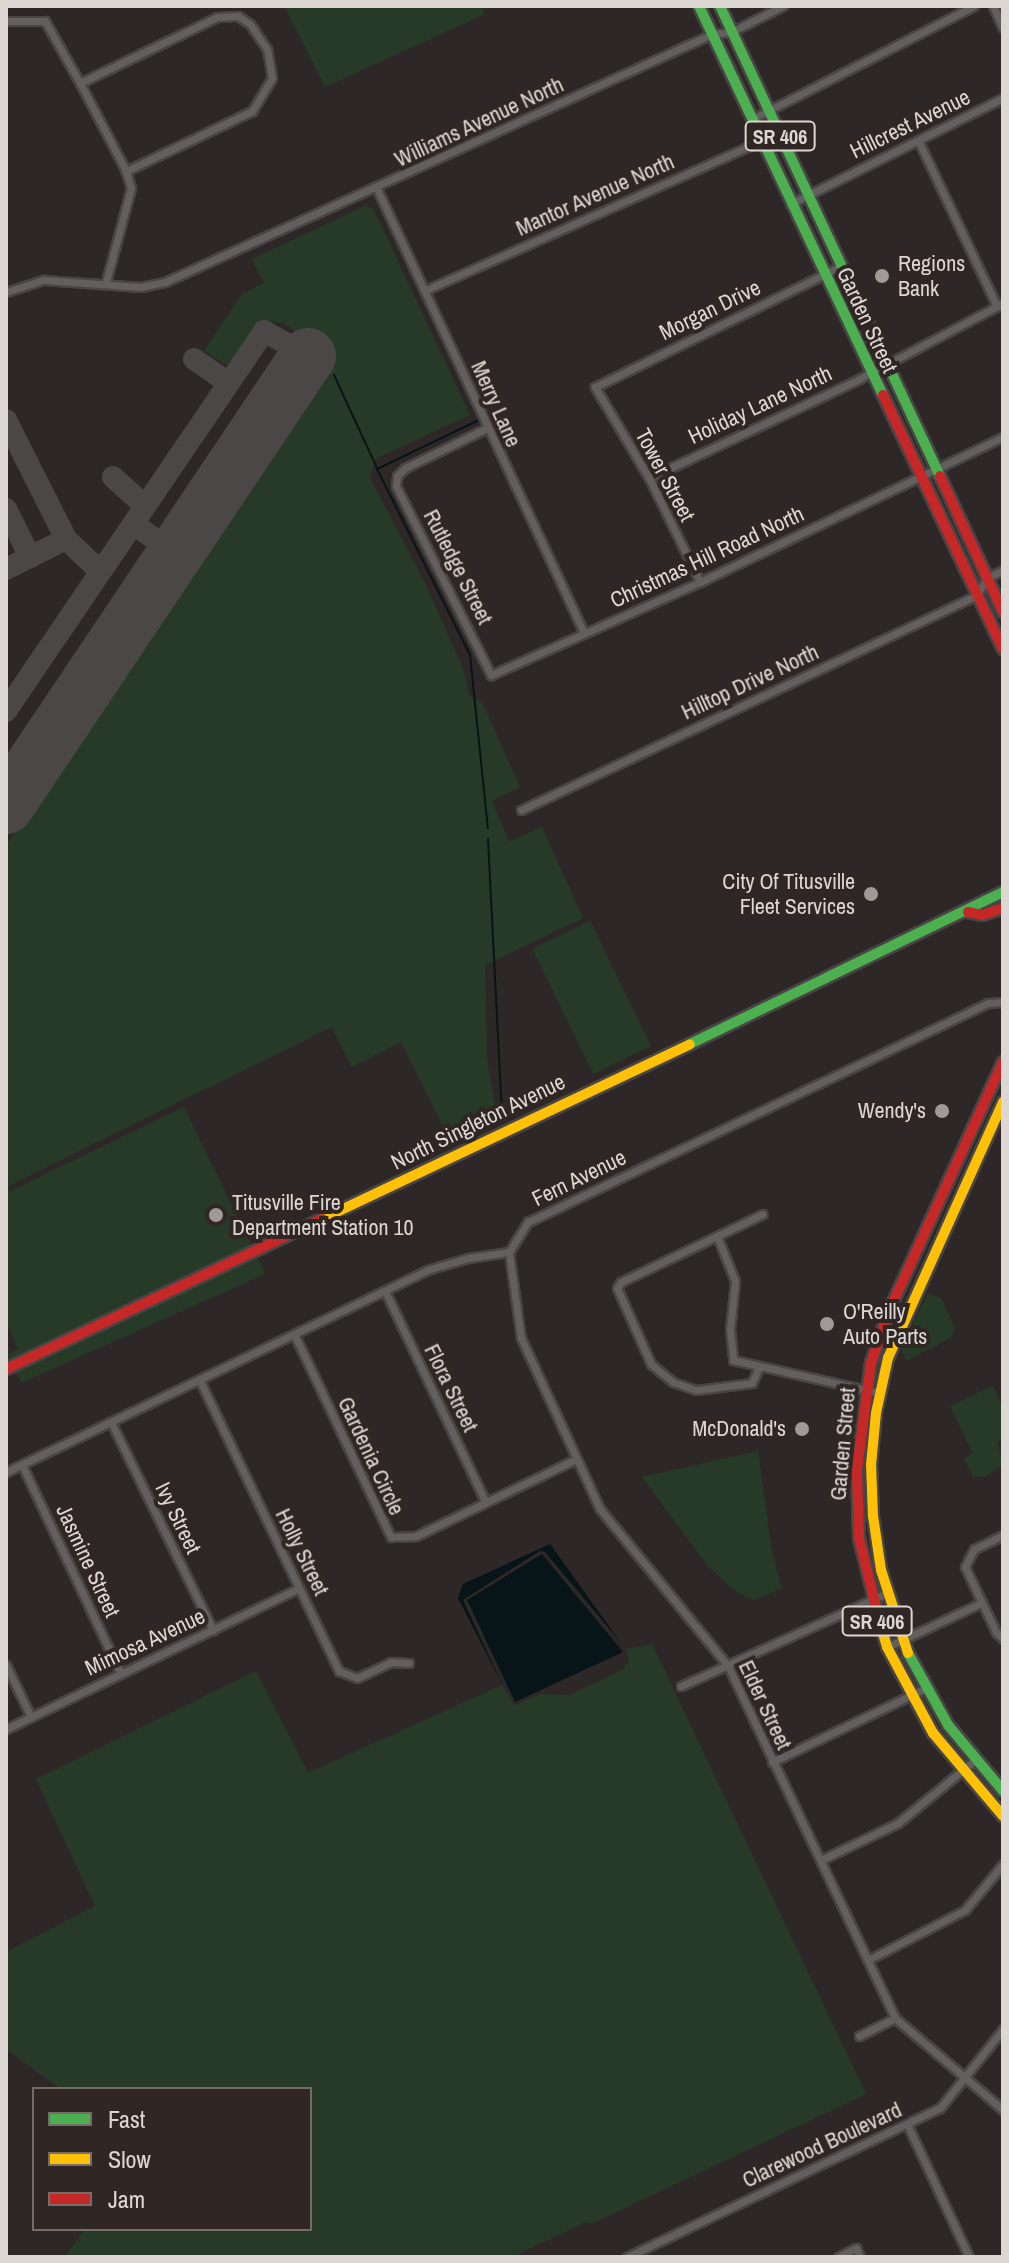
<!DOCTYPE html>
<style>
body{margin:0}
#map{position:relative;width:1009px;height:2263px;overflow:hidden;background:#2d2827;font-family:"Archivo Narrow",sans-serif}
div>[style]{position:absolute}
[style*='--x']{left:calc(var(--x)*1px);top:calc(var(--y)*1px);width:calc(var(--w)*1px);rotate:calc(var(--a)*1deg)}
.green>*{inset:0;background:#273a27;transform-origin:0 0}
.water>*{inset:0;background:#071418}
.stream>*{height:2px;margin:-1px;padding:0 1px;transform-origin:1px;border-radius:1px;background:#071418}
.taxiway>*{height:22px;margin:-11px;padding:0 11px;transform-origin:11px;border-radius:11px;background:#4b4746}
.runway>*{height:56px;margin:-28px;padding:0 28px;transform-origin:28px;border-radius:28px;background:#4b4746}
.roads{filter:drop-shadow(2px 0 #494544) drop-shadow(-2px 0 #494544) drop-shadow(0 2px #494544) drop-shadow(0 -2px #494544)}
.street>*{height:7px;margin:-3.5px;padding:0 3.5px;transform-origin:3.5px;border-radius:3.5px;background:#635f5e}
.fast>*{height:10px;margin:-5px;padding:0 5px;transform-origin:5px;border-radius:5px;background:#4caf50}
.slow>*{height:10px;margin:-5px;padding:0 5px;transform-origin:5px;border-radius:5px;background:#ffc107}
.jam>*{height:10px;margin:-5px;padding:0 5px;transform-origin:5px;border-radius:5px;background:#c62828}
.dots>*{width:22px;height:22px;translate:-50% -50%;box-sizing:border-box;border:4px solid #302724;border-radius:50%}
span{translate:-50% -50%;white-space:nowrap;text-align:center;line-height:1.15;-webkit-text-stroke:8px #302724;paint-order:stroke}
.shield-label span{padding:2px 6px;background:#302724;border:2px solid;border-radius:6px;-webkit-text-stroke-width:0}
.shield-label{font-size:20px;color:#ddd7d4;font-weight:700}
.street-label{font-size:22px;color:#ddd7d4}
.poi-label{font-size:22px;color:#ddd7d4}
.left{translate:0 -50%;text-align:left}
.right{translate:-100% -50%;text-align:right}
.frame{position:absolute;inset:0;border:8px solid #ddd7d4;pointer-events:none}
.legend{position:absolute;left:32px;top:2087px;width:280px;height:144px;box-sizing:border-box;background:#302724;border:2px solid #756d6a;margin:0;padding:10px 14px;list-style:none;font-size:24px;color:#ddd7d4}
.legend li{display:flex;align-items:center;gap:16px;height:40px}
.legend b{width:40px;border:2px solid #756d6a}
</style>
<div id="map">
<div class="green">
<div style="clip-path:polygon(284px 6px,481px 6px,485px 14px,325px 87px)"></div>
<div style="clip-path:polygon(367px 205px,374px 210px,470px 415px,375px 459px,370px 478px,424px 581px,463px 668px,469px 695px,482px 702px,520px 787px,492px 801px,509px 842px,542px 827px,583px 918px,485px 965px,487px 1059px,497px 1117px,450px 1140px,401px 1042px,352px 1067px,332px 1027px,6px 1187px,6px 846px,331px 357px,282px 322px,259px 323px,227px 365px,204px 351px,242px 294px,264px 283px,252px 259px)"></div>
<div style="left:590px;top:921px;width:139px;height:64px;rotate:64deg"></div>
<div style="clip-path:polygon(184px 1107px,252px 1247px,11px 1362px,7px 1355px,18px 1349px,6px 1322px,6px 1193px)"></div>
<div style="left:256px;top:1254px;width:22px;height:267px;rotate:66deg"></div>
<div style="clip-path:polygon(928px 1293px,941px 1298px,955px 1328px,952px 1337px,906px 1361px,901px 1348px)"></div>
<div style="clip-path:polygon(993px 1386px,1003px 1409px,1003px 1439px,997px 1442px,1003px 1465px,985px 1477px,973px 1476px,964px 1459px,973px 1453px,950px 1406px)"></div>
<div style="clip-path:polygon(758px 1451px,772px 1553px,782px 1588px,753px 1600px,734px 1590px,707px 1565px,642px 1477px)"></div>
<div style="clip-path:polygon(652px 1644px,866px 2094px,591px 2224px,586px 2222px,512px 2257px,65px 2257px,85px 2229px,310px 2229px,310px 2089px,61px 2089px,6px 2049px,6px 1952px,95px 1906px,36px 1779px,256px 1671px,308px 1773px,502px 1685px,514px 1705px,541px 1694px,570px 1695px,623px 1669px,629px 1660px,626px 1649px)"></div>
</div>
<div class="water">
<div style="clip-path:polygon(550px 1544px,621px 1643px,545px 1552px,540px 1551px,463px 1600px,503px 1686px,458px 1598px,463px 1584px)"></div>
<div style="clip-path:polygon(542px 1554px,623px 1652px,515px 1702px,467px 1600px)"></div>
</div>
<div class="stream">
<div style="--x:334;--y:375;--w:102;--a:65.2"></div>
<div style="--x:479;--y:420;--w:113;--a:154.3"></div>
<div style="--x:377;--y:469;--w:208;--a:63.4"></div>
<div style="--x:470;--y:655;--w:174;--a:84.1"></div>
<div style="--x:488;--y:839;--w:273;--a:87.1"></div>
</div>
<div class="taxiway">
<div style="--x:194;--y:359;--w:40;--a:34.9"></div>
<div style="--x:6;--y:420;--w:133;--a:63.2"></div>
<div style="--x:66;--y:539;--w:47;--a:43.3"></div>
<div style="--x:113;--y:477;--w:43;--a:42.2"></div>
<div style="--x:6;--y:509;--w:54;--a:63.4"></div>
<div style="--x:134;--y:524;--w:51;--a:36.2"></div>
<div style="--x:6;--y:569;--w:67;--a:-26.6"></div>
<div style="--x:6;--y:711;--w:459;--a:-55.8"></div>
<div style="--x:264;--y:331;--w:51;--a:29.6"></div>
</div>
<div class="runway">
<div style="--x:6;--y:806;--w:542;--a:-56.13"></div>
</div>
<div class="roads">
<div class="street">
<div style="--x:993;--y:6;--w:24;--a:66"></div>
<div style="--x:6;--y:21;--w:39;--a:0"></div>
<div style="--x:45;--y:21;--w:71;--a:60.6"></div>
<div style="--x:80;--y:83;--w:152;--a:-25.7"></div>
<div style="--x:217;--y:17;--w:21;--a:-3"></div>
<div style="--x:238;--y:16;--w:14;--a:34"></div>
<div style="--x:250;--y:24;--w:30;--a:56"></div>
<div style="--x:267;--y:49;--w:29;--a:80"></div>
<div style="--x:272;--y:78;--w:39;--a:121"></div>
<div style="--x:252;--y:111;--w:140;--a:154.5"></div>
<div style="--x:126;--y:171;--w:18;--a:74"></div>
<div style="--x:131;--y:188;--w:97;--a:104.9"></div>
<div style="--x:80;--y:83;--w:99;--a:62.4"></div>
<div style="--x:752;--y:119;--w:249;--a:-27"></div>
<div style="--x:918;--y:140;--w:184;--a:64.6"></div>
<div style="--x:377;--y:189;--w:490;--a:65"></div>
<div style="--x:790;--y:204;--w:238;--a:-26.5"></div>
<div style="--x:426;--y:290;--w:386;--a:-24"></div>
<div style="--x:6;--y:292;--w:40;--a:-18"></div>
<div style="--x:44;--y:280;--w:97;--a:4.1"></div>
<div style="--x:141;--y:287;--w:25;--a:-12"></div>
<div style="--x:165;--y:282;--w:601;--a:-24.39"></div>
<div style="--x:712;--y:34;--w:19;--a:-6"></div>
<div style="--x:731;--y:32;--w:58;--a:-26.6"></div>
<div style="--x:487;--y:428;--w:91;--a:154"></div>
<div style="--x:405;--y:468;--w:11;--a:135"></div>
<div style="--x:397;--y:476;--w:10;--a:96"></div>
<div style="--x:396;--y:486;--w:212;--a:63.3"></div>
<div style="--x:491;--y:675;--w:229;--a:-24"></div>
<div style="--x:700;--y:582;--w:336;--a:-25.6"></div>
<div style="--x:649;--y:478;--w:232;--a:-25.2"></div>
<div style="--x:859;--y:379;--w:163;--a:-27.8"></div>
<div style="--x:700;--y:582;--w:116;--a:-116.1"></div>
<div style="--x:649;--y:478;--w:106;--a:-120.7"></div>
<div style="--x:595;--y:387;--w:274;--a:-26.2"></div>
<div style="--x:521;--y:810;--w:504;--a:-25.24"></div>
<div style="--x:977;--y:595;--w:20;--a:-60"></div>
<div style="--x:987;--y:578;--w:18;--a:-27"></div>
<div style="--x:717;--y:1236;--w:48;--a:68.2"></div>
<div style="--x:735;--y:1281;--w:48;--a:95.9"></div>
<div style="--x:730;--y:1329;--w:31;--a:84"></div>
<div style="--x:733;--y:1360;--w:151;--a:12.7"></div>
<div style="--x:509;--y:1252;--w:87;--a:82.1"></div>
<div style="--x:521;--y:1338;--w:188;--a:65.2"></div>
<div style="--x:600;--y:1509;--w:203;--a:50.8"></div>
<div style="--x:728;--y:1666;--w:390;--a:64.6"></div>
<div style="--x:895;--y:2018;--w:142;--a:40.4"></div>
<div style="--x:385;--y:1291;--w:233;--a:64.5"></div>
<div style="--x:295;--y:1336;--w:223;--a:64.5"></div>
<div style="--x:391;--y:1537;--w:25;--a:-2"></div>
<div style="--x:416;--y:1536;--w:178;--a:-25.7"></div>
<div style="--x:759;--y:1367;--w:17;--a:114"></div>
<div style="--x:752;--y:1383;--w:56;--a:172.9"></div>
<div style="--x:696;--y:1390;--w:24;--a:-161"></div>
<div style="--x:673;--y:1382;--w:28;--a:-141"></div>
<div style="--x:651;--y:1364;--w:83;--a:-114.1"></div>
<div style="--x:617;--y:1288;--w:7;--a:-56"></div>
<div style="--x:621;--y:1282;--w:157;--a:-25.6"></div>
<div style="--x:200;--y:1381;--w:322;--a:64.4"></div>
<div style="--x:339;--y:1671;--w:19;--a:21"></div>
<div style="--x:357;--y:1678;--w:38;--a:-25"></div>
<div style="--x:391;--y:1662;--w:18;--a:3"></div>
<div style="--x:111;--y:1422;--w:232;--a:63.9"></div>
<div style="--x:22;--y:1465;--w:231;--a:64.7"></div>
<div style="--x:6;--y:1472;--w:467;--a:-25.6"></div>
<div style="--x:427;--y:1270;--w:43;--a:-16.3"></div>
<div style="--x:468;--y:1258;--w:41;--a:-8.3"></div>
<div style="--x:509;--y:1252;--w:36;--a:-58"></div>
<div style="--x:528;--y:1222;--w:509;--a:-25.46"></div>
<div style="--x:988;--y:1003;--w:15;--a:-4"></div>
<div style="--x:1003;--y:1535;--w:32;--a:154"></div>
<div style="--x:974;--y:1549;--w:20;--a:117"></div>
<div style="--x:965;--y:1567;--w:72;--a:64.5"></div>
<div style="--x:996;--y:1632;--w:10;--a:45"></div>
<div style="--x:887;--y:1647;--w:104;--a:-25.1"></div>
<div style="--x:6;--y:1665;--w:58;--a:64.3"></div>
<div style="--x:681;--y:1686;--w:226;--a:-24.3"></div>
<div style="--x:6;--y:1729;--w:325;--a:-25.7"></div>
<div style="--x:772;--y:1762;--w:171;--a:-25.7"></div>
<div style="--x:821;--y:1860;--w:85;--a:-25.7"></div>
<div style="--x:898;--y:1823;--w:99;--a:-39.3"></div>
<div style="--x:868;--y:1960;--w:109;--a:-27.3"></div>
<div style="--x:965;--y:1910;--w:60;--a:-50.4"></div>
<div style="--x:859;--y:2036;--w:40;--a:-26.6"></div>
<div style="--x:908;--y:2126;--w:145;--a:65"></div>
<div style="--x:627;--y:2257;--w:347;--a:-25.5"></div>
<div style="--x:940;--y:2108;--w:101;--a:-51.4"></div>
<div style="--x:838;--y:2257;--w:20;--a:-27"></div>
<div style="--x:856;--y:2248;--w:10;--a:66"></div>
</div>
<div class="fast">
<div style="--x:699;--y:6;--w:430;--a:64.7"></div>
<div style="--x:720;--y:6;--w:519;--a:64.92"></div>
<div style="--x:690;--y:1044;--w:348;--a:-25.9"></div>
<div style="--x:908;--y:1653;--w:82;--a:60.9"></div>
<div style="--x:948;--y:1725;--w:86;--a:50.2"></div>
</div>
<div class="slow">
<div style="--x:322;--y:1219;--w:407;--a:-25.4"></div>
<div style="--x:881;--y:1627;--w:21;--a:73"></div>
<div style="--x:887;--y:1647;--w:98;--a:61.9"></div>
<div style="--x:933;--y:1733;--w:109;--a:49.9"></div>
<div style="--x:908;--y:1653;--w:87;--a:-108"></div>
<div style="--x:881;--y:1570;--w:55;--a:-98.4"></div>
<div style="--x:873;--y:1516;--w:51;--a:-92.2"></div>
<div style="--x:871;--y:1465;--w:52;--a:-84.5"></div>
<div style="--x:876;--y:1413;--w:56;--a:-77.7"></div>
<div style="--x:888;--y:1358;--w:281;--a:-65.8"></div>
</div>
<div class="jam">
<div style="--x:883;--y:395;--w:281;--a:64.7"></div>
<div style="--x:940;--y:476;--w:150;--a:65.1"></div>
<div style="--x:968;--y:912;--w:14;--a:12"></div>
<div style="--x:982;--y:915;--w:22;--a:-18"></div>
<div style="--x:6;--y:1369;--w:350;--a:-25.4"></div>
<div style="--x:881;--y:1627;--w:92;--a:-103.9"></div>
<div style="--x:859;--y:1538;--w:69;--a:-91.7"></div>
<div style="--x:857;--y:1469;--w:107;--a:-82.5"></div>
<div style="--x:871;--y:1363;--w:55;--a:-70.9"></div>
<div style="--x:889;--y:1311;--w:274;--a:-65.4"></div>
</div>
</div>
<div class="dots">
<div style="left:882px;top:276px;background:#9f9a97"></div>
<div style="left:871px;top:894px;background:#9f9a97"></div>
<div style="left:942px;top:1111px;background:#9f9a97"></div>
<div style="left:216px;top:1215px;background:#9f9a97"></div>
<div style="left:827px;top:1324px;background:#9f9a97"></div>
<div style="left:802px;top:1429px;background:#9f9a97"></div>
</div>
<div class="shield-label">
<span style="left:780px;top:136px">SR 406</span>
<span style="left:877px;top:1621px">SR 406</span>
</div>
<div class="street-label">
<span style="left:479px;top:122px;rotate:-25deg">Williams Avenue North</span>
<span style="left:910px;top:124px;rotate:-26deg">Hillcrest Avenue</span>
<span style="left:595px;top:195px;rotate:-24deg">Mantor Avenue North</span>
<span style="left:710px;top:310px;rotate:-26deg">Morgan Drive</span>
<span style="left:867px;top:320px;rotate:65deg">Garden Street</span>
<span style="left:496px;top:404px;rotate:66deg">Merry Lane</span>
<span style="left:760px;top:405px;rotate:-25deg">Holiday Lane North</span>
<span style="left:665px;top:475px;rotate:62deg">Tower Street</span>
<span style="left:707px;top:557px;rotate:-25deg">Christmas Hill Road North</span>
<span style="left:458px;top:567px;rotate:63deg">Rutledge Street</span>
<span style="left:750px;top:682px;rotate:-25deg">Hilltop Drive North</span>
<span style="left:478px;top:1122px;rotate:-26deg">North Singleton Avenue</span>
<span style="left:579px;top:1178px;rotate:-26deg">Fern Avenue</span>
<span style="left:451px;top:1388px;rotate:64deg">Flora Street</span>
<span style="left:843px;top:1444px;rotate:-85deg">Garden Street</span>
<span style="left:371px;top:1456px;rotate:65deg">Gardenia Circle</span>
<span style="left:178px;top:1518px;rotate:64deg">Ivy Street</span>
<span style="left:302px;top:1552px;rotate:64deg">Holly Street</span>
<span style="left:88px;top:1561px;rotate:65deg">Jasmine Street</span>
<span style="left:145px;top:1642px;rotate:-25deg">Mimosa Avenue</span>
<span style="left:765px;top:1705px;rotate:65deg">Elder Street</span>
<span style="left:822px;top:2145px;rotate:-25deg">Clarewood Boulevard</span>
</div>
<div class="poi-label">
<span class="left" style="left:898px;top:276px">Regions<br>Bank</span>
<span class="right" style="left:855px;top:894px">City Of Titusville<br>Fleet Services</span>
<span class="right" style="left:926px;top:1111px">Wendy's</span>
<span class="left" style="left:232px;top:1215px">Titusville Fire<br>Department Station 10</span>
<span class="left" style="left:843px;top:1324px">O'Reilly<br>Auto Parts</span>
<span class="right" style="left:786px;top:1429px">McDonald's</span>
</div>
<div class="frame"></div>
<ul class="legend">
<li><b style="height:10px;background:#4caf50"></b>Fast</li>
<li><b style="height:10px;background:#ffc107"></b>Slow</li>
<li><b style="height:10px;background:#c62828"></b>Jam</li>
</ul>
</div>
